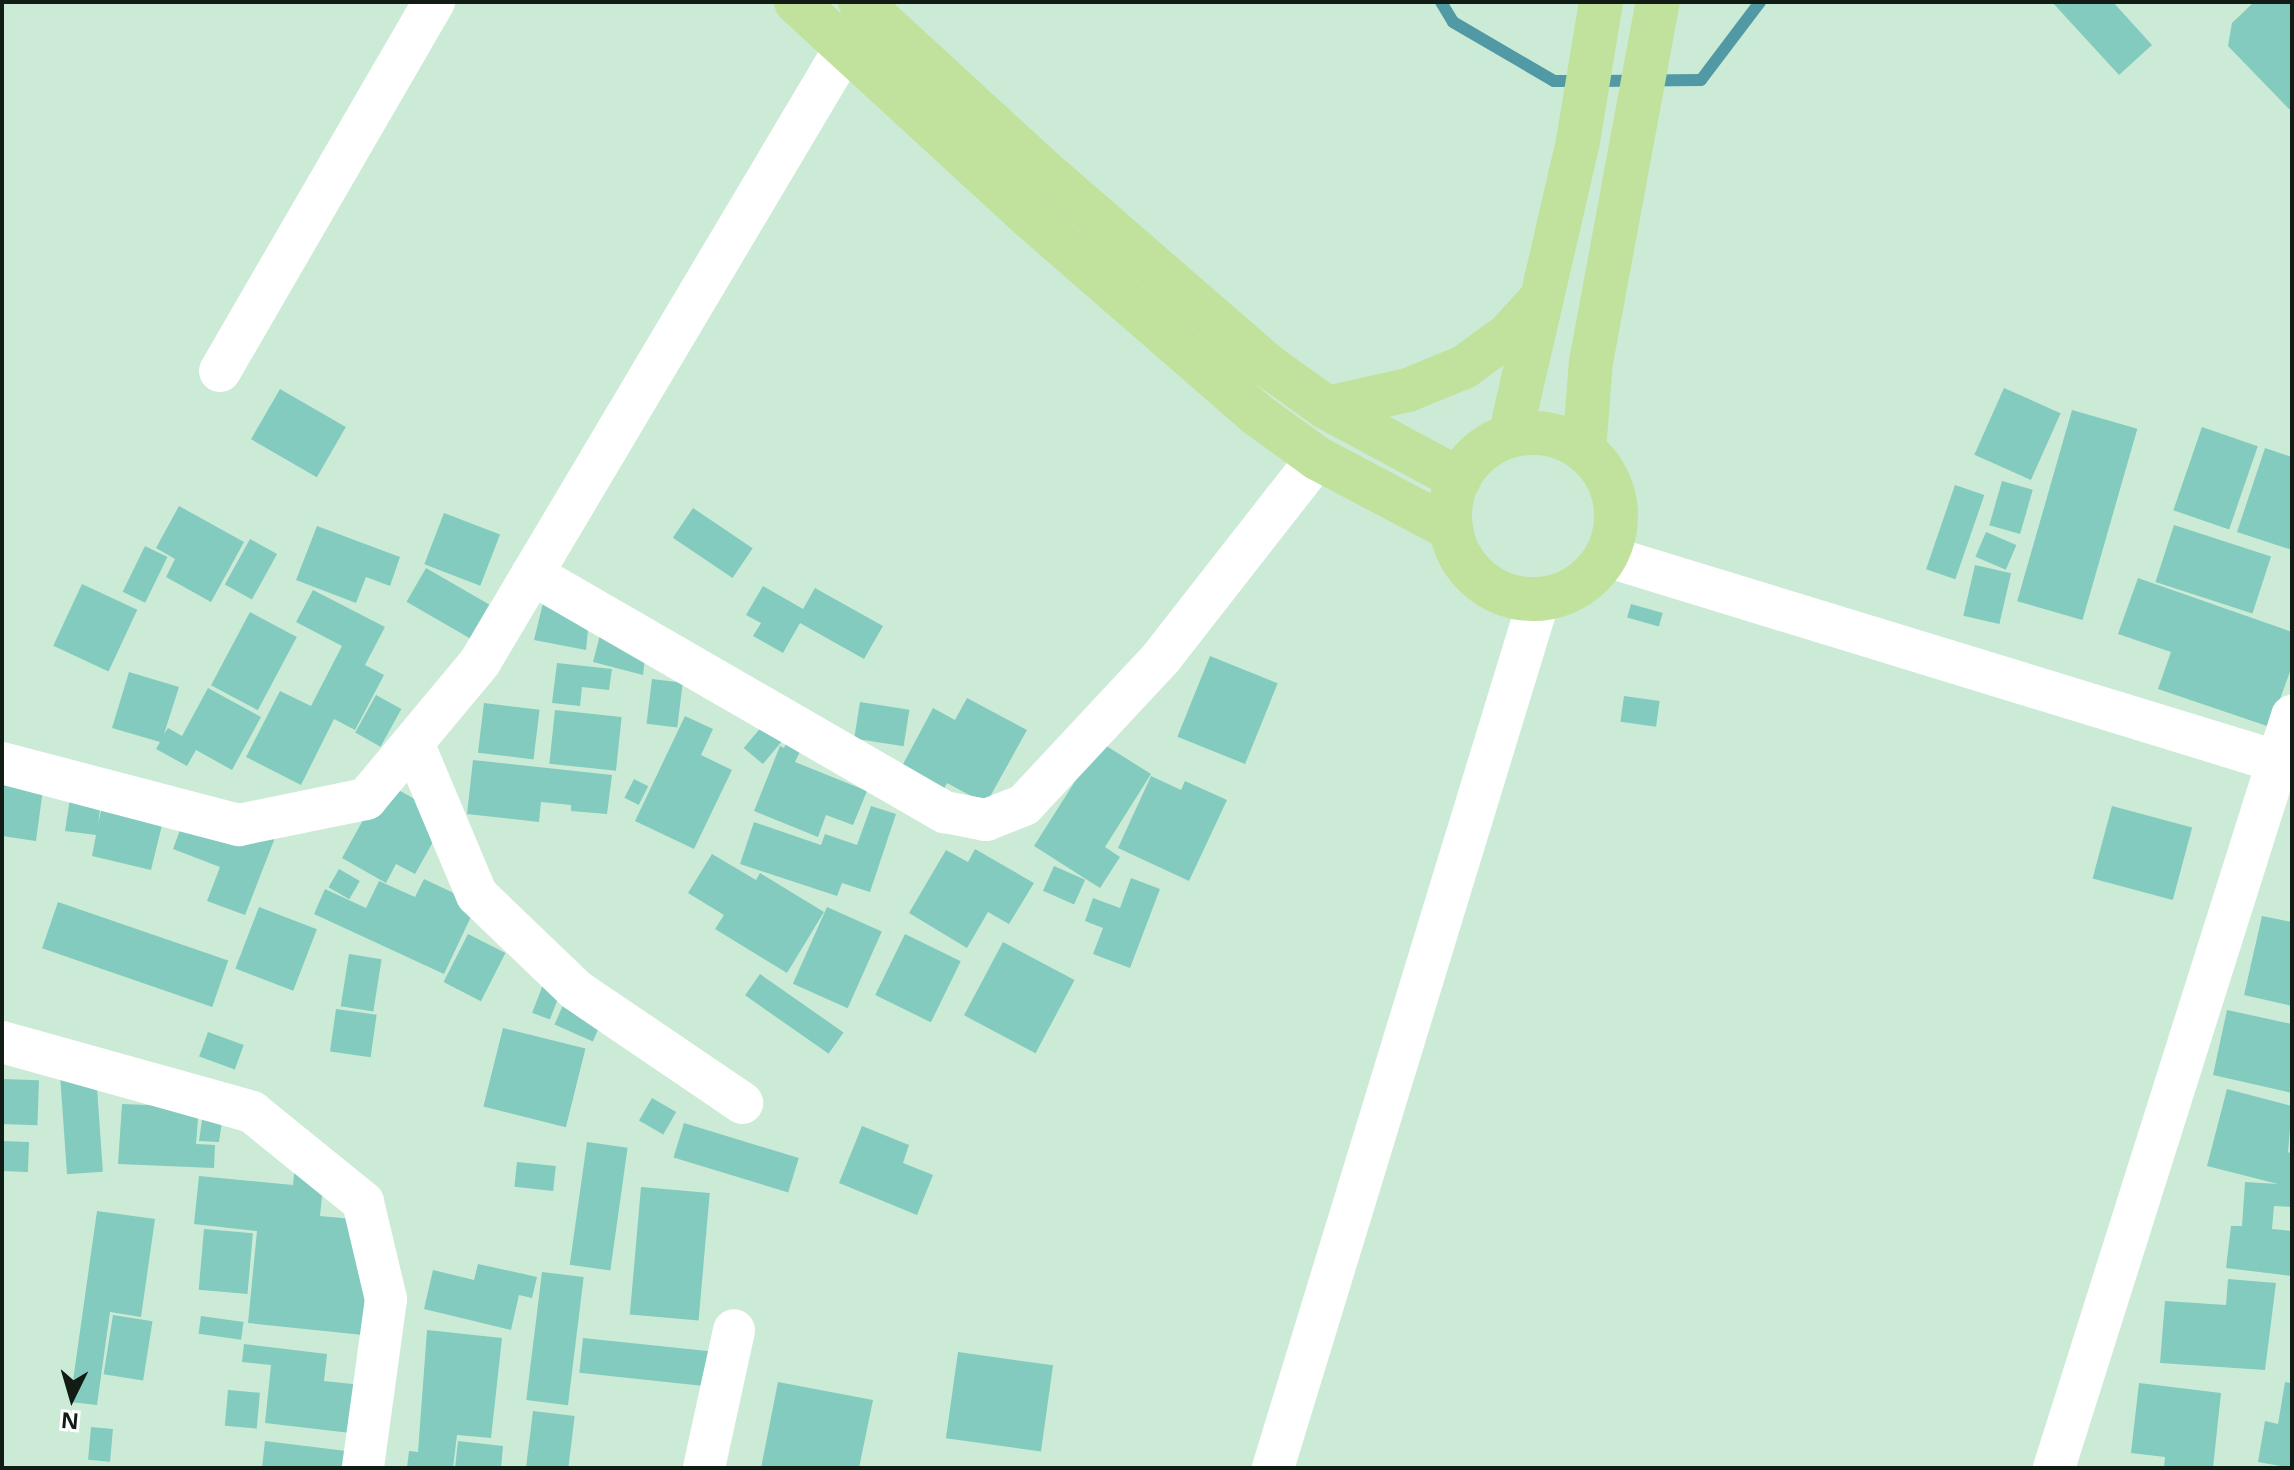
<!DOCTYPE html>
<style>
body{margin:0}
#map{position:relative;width:2294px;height:1470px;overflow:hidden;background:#ccebd6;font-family:"Noto Sans",sans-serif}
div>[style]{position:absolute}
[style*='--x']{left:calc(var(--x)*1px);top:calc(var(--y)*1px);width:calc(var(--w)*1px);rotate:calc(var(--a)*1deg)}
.stream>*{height:12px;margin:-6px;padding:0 6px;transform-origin:6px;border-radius:6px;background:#519aa5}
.building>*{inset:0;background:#83cbbe;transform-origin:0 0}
.minor>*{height:42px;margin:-21px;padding:0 21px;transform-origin:21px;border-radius:21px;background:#fff}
.major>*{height:44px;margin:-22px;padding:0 22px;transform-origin:22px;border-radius:22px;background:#c1e29d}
.major>.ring{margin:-22px;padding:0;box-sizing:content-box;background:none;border:44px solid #c1e29d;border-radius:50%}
span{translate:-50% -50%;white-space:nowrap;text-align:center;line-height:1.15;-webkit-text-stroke:7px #fff;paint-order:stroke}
.frame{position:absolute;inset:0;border:4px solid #111c15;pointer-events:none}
.north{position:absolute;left:32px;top:1358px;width:80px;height:80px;-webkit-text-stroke:6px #fff;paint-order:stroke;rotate:185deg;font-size:22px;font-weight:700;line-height:32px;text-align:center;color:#111c15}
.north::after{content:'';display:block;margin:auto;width:28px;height:36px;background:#111c15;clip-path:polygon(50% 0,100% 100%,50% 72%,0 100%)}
</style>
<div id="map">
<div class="stream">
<div style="--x:1441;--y:2;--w:23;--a:59"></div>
<div style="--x:1453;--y:22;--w:117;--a:30.3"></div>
<div style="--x:1554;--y:81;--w:25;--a:0"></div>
<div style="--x:1597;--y:81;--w:104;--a:-0.6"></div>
<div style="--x:1701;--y:80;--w:98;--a:-52.9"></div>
</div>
<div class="building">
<div style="clip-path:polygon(2052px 2px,2113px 2px,2152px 45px,2119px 75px)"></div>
<div style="clip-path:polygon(2254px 2px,2292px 2px,2292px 112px,2228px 46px,2232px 23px)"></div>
<div style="left:2004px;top:388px;width:62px;height:73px;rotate:24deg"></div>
<div style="left:280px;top:389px;width:76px;height:58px;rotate:30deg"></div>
<div style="left:2072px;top:410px;width:68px;height:199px;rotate:16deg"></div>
<div style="left:2202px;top:427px;width:59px;height:88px;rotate:19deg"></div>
<div style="clip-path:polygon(2265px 448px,2292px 457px,2292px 550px,2237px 532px)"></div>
<div style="left:2002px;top:481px;width:32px;height:46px;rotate:16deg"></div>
<div style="left:1955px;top:485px;width:31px;height:89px;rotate:19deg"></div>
<div style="clip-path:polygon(179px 506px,244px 542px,211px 602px,166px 577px,175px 559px,156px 548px)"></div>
<div style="left:693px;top:508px;width:72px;height:36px;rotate:34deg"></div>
<div style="left:444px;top:513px;width:60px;height:55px;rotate:21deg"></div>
<div style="left:2174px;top:525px;width:102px;height:60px;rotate:18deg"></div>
<div style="clip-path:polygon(317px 526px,400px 557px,390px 586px,366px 577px,356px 603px,296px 580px)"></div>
<div style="left:1986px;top:532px;width:33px;height:27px;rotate:23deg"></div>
<div style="left:250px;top:539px;width:31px;height:52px;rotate:29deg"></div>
<div style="left:145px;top:546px;width:25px;height:51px;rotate:26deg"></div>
<div style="left:1975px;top:565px;width:37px;height:52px;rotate:13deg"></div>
<div style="left:426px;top:568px;width:73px;height:39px;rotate:30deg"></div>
<div style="clip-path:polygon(2138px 578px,2292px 632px,2292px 666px,2270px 727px,2158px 689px,2171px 652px,2118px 634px)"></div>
<div style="left:82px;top:584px;width:61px;height:68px;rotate:25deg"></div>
<div style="clip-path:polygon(763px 586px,803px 609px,815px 588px,883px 626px,864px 659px,800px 623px,783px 653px,753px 636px,761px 623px,746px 615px)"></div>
<div style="clip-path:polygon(313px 590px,385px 627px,365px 665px,384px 675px,355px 730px,334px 719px,301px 785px,246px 757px,280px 691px,311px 706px,342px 646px,296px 622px)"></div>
<div style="clip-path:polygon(543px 603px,589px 620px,586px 650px,534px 640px)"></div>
<div style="left:1631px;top:604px;width:33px;height:14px;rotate:16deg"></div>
<div style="left:250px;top:612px;width:53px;height:83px;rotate:28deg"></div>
<div style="clip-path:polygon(601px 631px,646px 650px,643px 675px,593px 662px)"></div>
<div style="left:1210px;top:656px;width:73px;height:87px;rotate:22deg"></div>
<div style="clip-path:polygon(557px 663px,612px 669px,609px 690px,582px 687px,580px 706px,552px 703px)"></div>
<div style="clip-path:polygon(129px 672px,179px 687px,164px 734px,168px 728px,182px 736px,208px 688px,261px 717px,232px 770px,196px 750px,187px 766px,156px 749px,160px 742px,112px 728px)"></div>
<div style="left:652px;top:679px;width:31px;height:45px;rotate:7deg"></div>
<div style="left:376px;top:695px;width:29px;height:43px;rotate:29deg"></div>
<div style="left:1624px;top:696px;width:36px;height:26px;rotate:8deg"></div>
<div style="clip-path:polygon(967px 698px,1027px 730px,986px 804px,947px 783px,943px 791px,901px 768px,933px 708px,955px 720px)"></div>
<div style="left:860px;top:702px;width:50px;height:37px;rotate:9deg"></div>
<div style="left:484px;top:703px;width:56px;height:50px;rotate:7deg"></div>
<div style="left:555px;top:710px;width:67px;height:54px;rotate:6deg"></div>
<div style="clip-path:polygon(685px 716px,713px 729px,701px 755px,732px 770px,694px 849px,635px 821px)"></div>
<div style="left:763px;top:725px;width:25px;height:30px;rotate:40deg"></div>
<div style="clip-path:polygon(792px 731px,807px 737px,795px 762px,867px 791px,853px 825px,826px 815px,818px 837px,754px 811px,780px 746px,784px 748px)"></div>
<div style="clip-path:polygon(1100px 742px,1151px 774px,1105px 847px,1120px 857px,1100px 888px,1034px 846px)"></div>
<div style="clip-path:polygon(473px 760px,612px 775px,607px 814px,571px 811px,571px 805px,541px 802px,539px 822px,467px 814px)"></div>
<div style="clip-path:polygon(2px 768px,45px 774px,36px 841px,2px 836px)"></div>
<div style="clip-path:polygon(1151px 776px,1181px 790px,1185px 781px,1227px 800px,1189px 881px,1118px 848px)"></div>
<div style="left:634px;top:779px;width:16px;height:21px;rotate:27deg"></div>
<div style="clip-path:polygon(384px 782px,447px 817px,415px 874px,396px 864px,386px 883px,342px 858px)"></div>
<div style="clip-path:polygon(72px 785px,103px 789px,98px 824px,107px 785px,163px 821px,151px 870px,92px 856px,96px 835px,65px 831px)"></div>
<div style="clip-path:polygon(191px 800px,280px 825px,245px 915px,207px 901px,220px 867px,173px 849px)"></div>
<div style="clip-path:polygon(871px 806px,896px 814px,870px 892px,842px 883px,837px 896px,740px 864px,754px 822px,821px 845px,825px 834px,857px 845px)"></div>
<div style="left:2112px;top:806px;width:83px;height:75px;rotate:15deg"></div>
<div style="clip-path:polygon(975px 849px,1034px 883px,1009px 924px,988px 912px,967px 948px,909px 913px,946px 850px,968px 862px)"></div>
<div style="clip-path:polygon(712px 854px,756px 880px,760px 873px,824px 912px,787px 973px,715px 929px,724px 915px,688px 893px)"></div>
<div style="left:1054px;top:866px;width:34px;height:27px;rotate:24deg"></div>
<div style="left:339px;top:869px;width:24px;height:21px;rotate:30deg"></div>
<div style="clip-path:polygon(1131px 878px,1160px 889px,1130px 968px,1093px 954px,1103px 928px,1085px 921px,1093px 898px,1120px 908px)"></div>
<div style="clip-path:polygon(424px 879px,477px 904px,444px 974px,314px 914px,325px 889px,366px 908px,379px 881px,415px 897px)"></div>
<div style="left:58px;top:902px;width:180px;height:49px;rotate:19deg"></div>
<div style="left:259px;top:907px;width:62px;height:66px;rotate:21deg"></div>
<div style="left:827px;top:907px;width:60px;height:84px;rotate:24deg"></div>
<div style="clip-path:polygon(2262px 916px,2292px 922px,2292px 1006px,2244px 995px)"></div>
<div style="left:468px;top:934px;width:42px;height:54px;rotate:27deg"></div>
<div style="left:905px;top:934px;width:62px;height:68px;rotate:26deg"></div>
<div style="left:1003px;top:942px;width:81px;height:83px;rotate:28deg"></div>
<div style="left:349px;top:954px;width:33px;height:53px;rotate:9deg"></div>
<div style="left:760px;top:974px;width:102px;height:26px;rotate:35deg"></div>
<div style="left:576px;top:976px;width:42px;height:53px;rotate:24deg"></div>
<div style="left:544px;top:982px;width:19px;height:33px;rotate:21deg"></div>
<div style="left:336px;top:1009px;width:41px;height:43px;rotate:8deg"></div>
<div style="clip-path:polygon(2227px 1010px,2292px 1024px,2292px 1093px,2213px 1075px)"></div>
<div style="left:503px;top:1028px;width:85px;height:81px;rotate:14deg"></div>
<div style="left:208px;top:1032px;width:38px;height:26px;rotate:20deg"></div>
<div style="left:96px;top:1073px;width:99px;height:36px;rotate:86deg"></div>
<div style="left:2px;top:1079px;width:37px;height:45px;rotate:2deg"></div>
<div style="clip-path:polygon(2227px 1089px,2292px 1106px,2288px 1152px,2292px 1154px,2292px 1207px,2274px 1206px,2272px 1229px,2292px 1231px,2292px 1276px,2226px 1268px,2231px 1226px,2242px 1226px,2245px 1182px,2278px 1184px,2207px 1166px)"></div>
<div style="left:652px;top:1098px;width:28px;height:26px;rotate:30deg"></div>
<div style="clip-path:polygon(122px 1104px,199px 1107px,196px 1144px,215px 1145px,214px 1168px,118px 1164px)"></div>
<div style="clip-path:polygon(202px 1120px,222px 1121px,219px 1142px,199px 1141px)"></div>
<div style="left:684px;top:1123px;width:120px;height:36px;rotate:17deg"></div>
<div style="clip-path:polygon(862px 1126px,909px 1145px,903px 1163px,933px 1175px,917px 1215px,839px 1183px)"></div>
<div style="left:2px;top:1141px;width:27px;height:30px;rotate:2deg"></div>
<div style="left:587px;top:1142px;width:41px;height:124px;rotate:8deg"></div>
<div style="clip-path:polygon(296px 1153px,326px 1156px,320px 1216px,374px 1221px,363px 1335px,248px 1323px,257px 1231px,194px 1224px,199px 1176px,293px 1185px)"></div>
<div style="left:517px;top:1162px;width:39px;height:25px;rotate:6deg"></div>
<div style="left:641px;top:1187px;width:69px;height:128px;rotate:5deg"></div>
<div style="clip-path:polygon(97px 1211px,155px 1219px,141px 1317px,110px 1312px,97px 1405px,70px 1402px)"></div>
<div style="left:204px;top:1229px;width:49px;height:61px;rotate:5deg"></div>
<div style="clip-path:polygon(478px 1264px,537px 1277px,532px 1298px,519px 1295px,511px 1330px,424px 1309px,433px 1270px,474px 1280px)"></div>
<div style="left:542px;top:1272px;width:42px;height:129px;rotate:7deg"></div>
<div style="clip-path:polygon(2228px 1279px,2276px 1283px,2265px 1370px,2160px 1363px,2165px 1301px,2226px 1305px)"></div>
<div style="left:113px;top:1315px;width:40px;height:60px;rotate:9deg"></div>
<div style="left:201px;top:1316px;width:43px;height:18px;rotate:8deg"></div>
<div style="clip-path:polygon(427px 1330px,502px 1338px,491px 1438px,457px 1435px,453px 1468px,407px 1468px,409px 1451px,418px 1452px)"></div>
<div style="left:583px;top:1338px;width:137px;height:35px;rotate:6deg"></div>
<div style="clip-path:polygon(244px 1344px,327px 1354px,324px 1381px,381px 1387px,376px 1436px,265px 1423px,271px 1365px,242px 1362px)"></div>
<div style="left:958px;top:1352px;width:96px;height:87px;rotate:8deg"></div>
<div style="clip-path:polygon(778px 1382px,873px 1400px,859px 1468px,761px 1468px)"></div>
<div style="clip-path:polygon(2285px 1382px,2292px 1383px,2292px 1468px,2258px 1462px,2265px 1421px,2278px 1424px)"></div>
<div style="clip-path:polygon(2139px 1383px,2221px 1393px,2213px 1468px,2164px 1467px,2165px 1457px,2131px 1453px)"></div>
<div style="left:228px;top:1390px;width:32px;height:36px;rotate:5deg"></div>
<div style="left:533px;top:1411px;width:42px;height:57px;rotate:7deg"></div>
<div style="left:91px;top:1427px;width:22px;height:33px;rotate:5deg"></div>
<div style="clip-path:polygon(265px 1441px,346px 1451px,344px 1468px,262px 1468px)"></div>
<div style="clip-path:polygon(458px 1441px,503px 1446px,501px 1468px,455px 1468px)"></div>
</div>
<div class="minor">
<div style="--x:220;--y:371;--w:427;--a:-59.9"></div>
<div style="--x:1606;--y:556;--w:717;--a:17.02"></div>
<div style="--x:532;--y:574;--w:477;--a:30"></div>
<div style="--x:945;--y:812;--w:42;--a:11"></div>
<div style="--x:986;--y:820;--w:41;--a:-21.5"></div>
<div style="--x:1024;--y:805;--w:201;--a:-47"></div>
<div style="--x:1161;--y:658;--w:254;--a:-52"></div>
<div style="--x:413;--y:743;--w:165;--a:67.2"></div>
<div style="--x:477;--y:895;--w:137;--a:43.8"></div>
<div style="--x:576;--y:990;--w:201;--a:34.2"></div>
<div style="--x:2;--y:763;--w:245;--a:14.7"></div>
<div style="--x:239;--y:825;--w:130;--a:-11.6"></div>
<div style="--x:366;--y:799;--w:178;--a:-50.2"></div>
<div style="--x:480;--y:662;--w:714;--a:-59.27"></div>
<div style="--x:2;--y:1042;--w:260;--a:15.6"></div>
<div style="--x:252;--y:1112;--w:143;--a:39"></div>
<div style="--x:363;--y:1202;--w:100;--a:76.7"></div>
<div style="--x:386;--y:1299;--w:171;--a:97.8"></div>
<div style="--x:704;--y:1468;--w:141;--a:-77.7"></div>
<div style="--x:1273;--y:1468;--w:909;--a:-72.98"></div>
<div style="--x:2054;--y:1468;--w:789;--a:-72.44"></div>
</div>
<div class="major">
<div style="--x:796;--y:2;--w:319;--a:42.6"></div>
<div style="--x:1031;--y:218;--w:297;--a:41"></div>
<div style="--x:1255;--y:413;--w:77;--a:36"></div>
<div style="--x:1317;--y:458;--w:152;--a:27.9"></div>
<div style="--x:860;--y:2;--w:250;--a:42.6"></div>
<div style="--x:1044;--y:171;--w:296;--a:41"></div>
<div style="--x:1267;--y:365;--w:74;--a:35.6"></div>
<div style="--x:1327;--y:408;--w:150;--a:28.3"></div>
<div style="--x:1327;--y:408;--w:83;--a:-12.5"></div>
<div style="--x:1408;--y:390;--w:61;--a:-22.3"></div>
<div style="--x:1464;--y:367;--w:54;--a:-36"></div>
<div style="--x:1508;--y:335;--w:49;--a:-47.5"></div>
<div class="ring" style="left:1450px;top:433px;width:122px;height:122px"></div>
<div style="--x:1510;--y:436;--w:303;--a:-77"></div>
<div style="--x:1578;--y:141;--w:141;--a:-80.6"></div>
<div style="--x:1584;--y:450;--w:88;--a:-85.5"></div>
<div style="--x:1591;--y:362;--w:366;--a:-79.5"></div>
</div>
<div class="frame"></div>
<div class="north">N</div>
</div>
